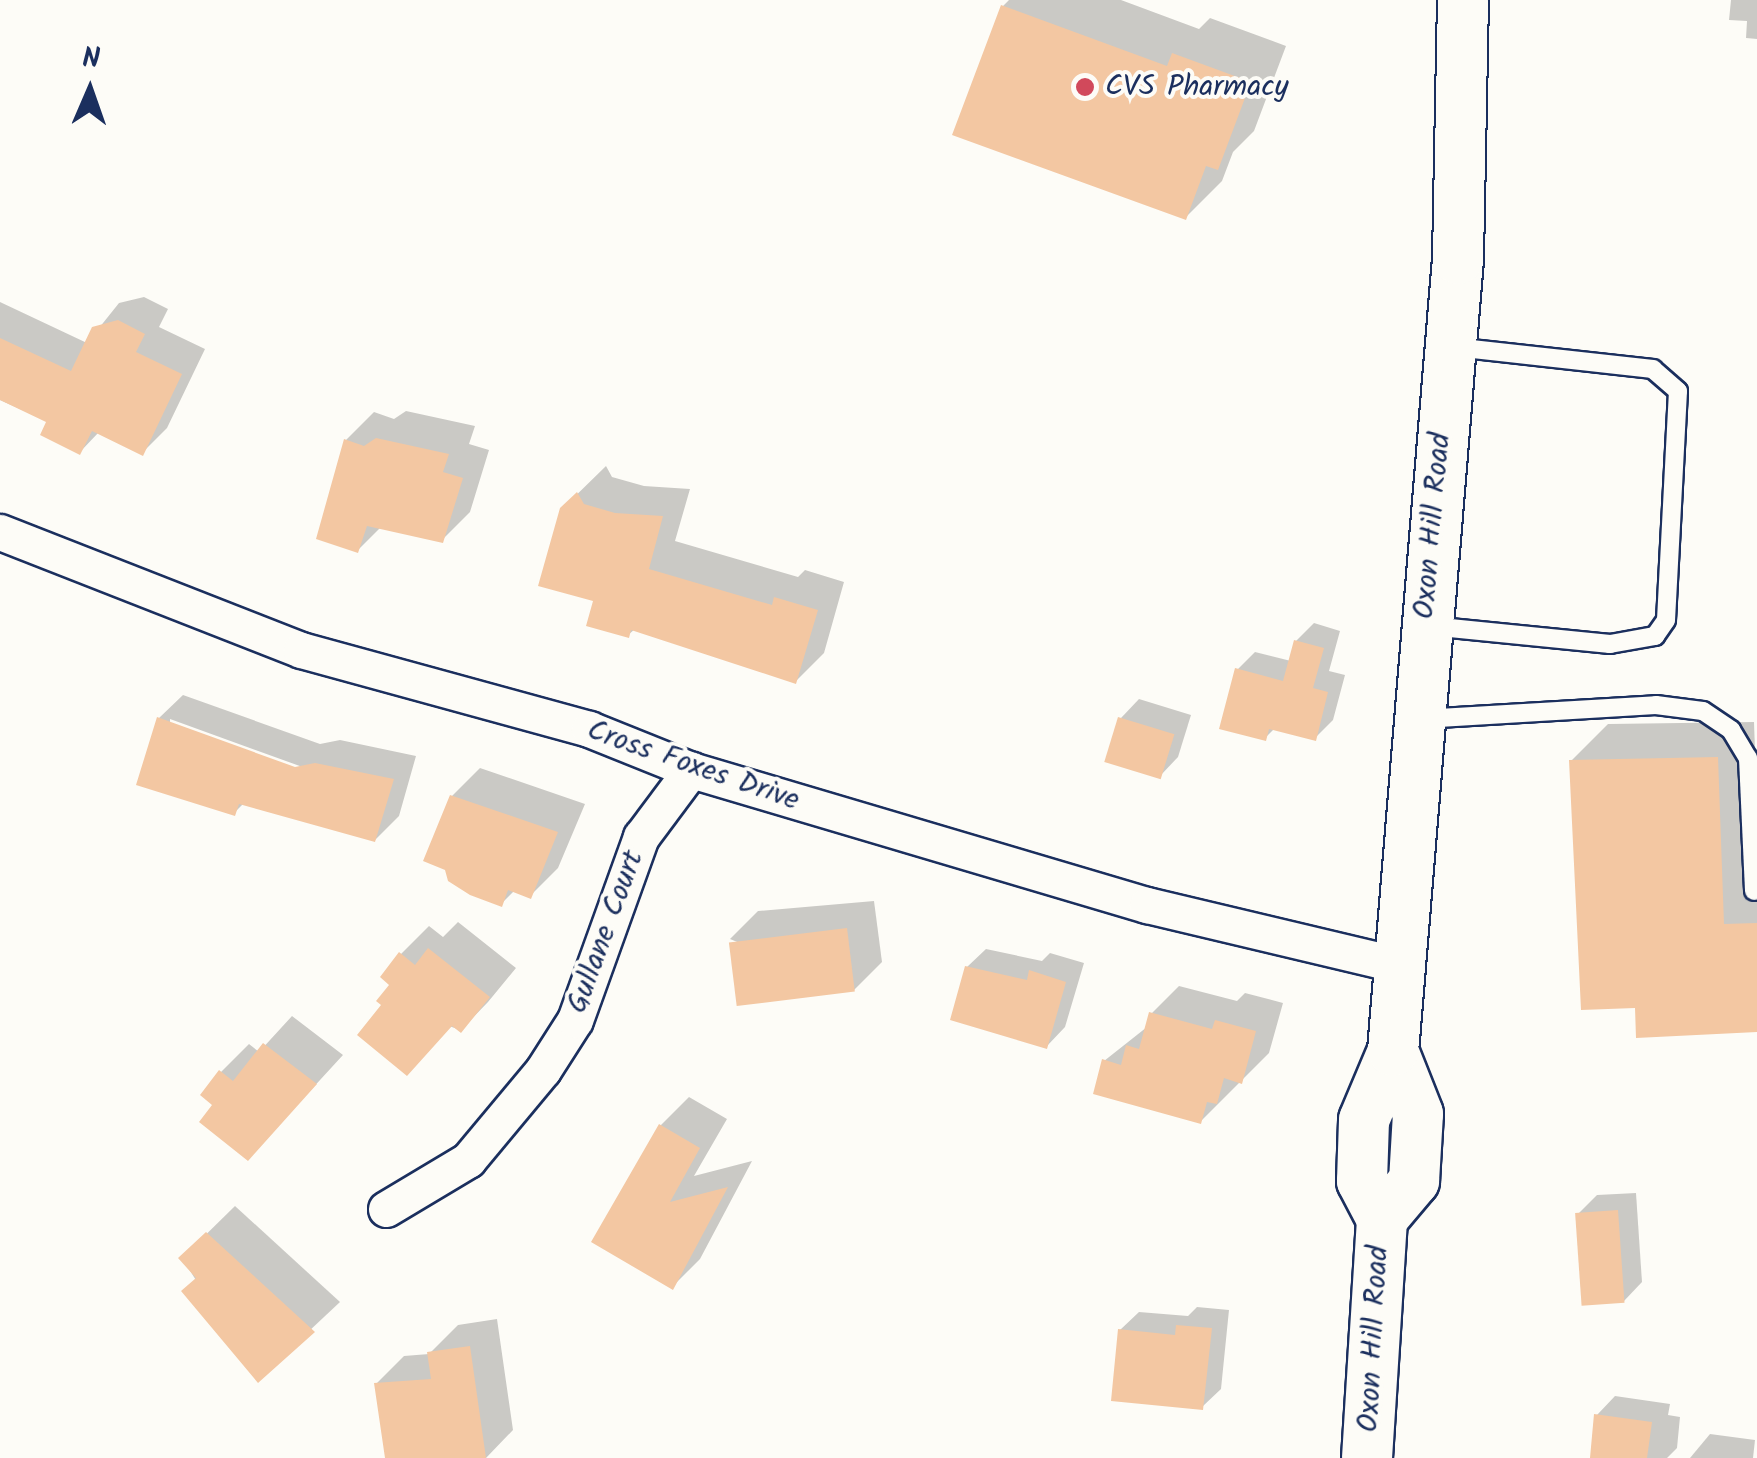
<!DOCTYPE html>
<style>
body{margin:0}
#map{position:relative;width:1757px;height:1458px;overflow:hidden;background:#fdfcf7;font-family:Kalam,sans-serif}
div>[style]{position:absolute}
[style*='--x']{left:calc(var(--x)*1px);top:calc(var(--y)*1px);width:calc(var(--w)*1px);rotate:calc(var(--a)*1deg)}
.shadow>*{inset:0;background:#0003}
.building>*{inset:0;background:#f3c7a2;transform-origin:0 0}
.roads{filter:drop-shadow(2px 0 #1b2f5e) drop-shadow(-2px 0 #1b2f5e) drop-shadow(0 2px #1b2f5e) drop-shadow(0 -2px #1b2f5e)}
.lane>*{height:18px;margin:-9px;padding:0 9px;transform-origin:9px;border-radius:9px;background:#fdfcf7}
.street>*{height:35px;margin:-17.5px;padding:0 17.5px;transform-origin:17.5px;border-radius:17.5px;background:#fdfcf7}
.secondary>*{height:50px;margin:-25px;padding:0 25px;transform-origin:25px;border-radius:25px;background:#fdfcf7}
.dots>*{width:28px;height:28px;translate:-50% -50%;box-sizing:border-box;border:5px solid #fdfcf7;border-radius:50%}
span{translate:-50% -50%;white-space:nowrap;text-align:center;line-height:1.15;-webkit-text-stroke:8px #fdfcf7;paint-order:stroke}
.poi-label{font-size:30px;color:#1b2f5e}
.left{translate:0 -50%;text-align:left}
.street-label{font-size:30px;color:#1b2f5e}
.north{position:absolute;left:40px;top:40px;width:100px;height:100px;-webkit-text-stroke:8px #fdfcf7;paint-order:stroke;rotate:2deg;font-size:28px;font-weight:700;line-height:40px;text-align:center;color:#1b2f5e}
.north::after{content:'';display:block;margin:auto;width:35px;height:45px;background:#1b2f5e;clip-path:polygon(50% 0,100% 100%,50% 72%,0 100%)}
</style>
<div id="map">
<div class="shadow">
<div style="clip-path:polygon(1009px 0,1121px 0,1199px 29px,1210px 18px,1286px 46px,1254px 131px,1233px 152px,1222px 181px,1185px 218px,1003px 6px)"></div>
<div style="clip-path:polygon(1731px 0,1757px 0,1757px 39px,1746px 38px,1747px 21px,1729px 20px)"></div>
<div style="clip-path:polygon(144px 297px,168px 309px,159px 327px,205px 349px,167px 428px,142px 453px,99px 432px,80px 452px,49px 422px,0 400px,0 302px,87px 343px,119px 303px)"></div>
<div style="clip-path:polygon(406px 411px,475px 426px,469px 444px,489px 450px,470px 512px,442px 540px,381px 527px,358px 550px,346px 440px,374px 412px,394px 419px)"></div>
<div style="clip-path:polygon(606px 466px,612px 477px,644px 486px,690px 489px,675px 541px,798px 577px,805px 570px,844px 582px,824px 653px,796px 681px,635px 629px,628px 635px,596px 599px,562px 509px)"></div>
<div style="clip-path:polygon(1314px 623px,1340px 631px,1329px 671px,1345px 675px,1333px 720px,1315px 738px,1275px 728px,1265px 738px,1237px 670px,1255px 652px,1291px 661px,1296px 641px)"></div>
<div style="clip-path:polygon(evenodd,183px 695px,320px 744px,340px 740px,416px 756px,399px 816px,375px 840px,244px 803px,234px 813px,159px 718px,183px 695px,170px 719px,308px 769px,306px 774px,170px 725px,170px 719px)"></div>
<div style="clip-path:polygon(1139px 699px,1191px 715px,1178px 757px,1160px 776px,1121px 718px)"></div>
<div style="clip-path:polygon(1754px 722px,1757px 807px,1757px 1030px,1637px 1005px,1571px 761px,1608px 724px)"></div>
<div style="clip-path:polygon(480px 768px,585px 804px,558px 868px,530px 896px,515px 890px,501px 904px,447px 868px,452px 796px)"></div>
<div style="clip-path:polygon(874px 901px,882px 962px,854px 990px,730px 939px,758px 911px)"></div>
<div style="clip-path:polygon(458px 922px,516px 968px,488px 1002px,461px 1030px,384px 1005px,401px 954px,429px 926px,443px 937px)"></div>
<div style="clip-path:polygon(986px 949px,1042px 961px,1050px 953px,1084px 963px,1065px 1027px,1047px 1046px,967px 967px)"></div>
<div style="clip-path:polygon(1179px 986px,1237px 1001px,1245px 993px,1283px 1003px,1269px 1053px,1201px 1121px,1104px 1061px,1147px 1027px,1151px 1014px)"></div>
<div style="clip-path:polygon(292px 1016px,343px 1055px,275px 1129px,216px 1104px,221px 1072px,249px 1044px,259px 1052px)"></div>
<div style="clip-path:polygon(689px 1097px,727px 1119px,694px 1176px,752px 1161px,700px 1259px,672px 1287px,661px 1125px)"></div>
<div style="clip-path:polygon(1636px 1193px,1642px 1282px,1624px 1301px,1578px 1214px,1597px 1195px)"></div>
<div style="clip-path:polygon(235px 1206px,340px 1302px,258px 1379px,182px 1258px)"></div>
<div style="clip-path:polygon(1197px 1307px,1229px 1310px,1221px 1389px,1202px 1407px,1120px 1330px,1139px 1312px,1188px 1316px)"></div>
<div style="clip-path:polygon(497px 1319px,513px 1430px,486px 1458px,387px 1458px,376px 1384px,404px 1356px,429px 1354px,458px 1325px)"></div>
<div style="clip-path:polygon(1615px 1396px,1670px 1404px,1668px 1415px,1680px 1417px,1677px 1448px,1667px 1458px,1592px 1458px,1597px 1415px)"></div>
<div style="clip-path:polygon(1710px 1434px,1755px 1440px,1753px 1458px,1690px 1458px)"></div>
</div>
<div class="building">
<div style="clip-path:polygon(1001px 5px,1167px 66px,1172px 53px,1251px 82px,1218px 170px,1206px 166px,1186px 220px,952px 135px)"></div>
<div style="clip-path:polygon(118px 320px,145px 334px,136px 352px,182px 374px,143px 456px,92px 431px,80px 455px,40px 435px,46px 422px,0 400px,0 338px,71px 371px,92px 327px)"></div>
<div style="clip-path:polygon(376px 438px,449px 454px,443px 472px,463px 478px,443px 543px,367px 526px,358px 553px,316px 539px,344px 439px,364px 446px)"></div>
<div style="clip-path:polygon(577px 492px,584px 504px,615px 513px,663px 516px,649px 569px,772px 605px,774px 597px,818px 610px,796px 684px,631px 630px,629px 638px,586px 626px,593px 601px,538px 586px,560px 508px)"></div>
<div style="clip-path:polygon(1294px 640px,1324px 648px,1313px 688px,1328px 692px,1316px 741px,1269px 729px,1266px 741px,1219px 729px,1235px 668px,1283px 681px)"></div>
<div style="clip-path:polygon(157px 717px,295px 767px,315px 763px,394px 779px,375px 842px,239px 804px,235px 816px,136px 785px)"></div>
<div style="left:1118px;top:717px;width:59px;height:47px;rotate:17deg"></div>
<div style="clip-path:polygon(1718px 757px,1724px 924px,1757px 923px,1757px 1032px,1636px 1038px,1635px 1008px,1581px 1010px,1569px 760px)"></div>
<div style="clip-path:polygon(450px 795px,558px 832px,531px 899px,508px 890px,502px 907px,470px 895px,448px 881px,445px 870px,423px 861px)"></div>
<div style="left:847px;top:928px;width:64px;height:119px;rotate:83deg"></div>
<div style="clip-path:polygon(428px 948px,490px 997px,461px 1033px,452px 1026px,407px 1076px,357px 1035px,381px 1005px,376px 1001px,389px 985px,380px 977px,399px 952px,415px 965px)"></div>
<div style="clip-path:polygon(965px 966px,1027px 980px,1029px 970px,1066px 982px,1047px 1049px,950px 1020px)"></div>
<div style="clip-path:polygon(1149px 1012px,1212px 1029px,1215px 1020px,1256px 1031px,1242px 1084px,1224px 1078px,1217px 1104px,1207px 1102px,1201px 1124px,1093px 1094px,1102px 1059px,1121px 1065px,1126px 1045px,1139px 1049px)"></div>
<div style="clip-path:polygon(263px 1043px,317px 1084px,248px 1161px,199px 1122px,212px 1105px,200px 1095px,219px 1070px,233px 1081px)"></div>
<div style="clip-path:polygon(659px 1124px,700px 1148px,670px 1202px,728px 1187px,673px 1290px,591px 1242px)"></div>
<div style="left:1618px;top:1210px;width:93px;height:43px;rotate:86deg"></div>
<div style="clip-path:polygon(206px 1232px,315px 1332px,258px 1383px,181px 1291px,196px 1278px,178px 1258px)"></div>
<div style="clip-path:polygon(1176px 1325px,1212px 1328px,1203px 1410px,1111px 1401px,1118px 1329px,1175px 1335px)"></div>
<div style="clip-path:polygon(470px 1346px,486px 1458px,385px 1458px,374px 1383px,431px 1379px,427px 1352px)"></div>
<div style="clip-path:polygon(1594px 1414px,1652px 1422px,1647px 1458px,1590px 1458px)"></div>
</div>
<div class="roads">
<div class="lane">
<div style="--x:1430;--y:626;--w:181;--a:5.7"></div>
<div style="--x:1610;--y:644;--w:46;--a:-10.1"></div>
<div style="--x:1655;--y:636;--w:19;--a:-55"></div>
<div style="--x:1666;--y:620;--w:229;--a:-87"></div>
<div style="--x:1678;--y:391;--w:33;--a:-139"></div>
<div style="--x:1653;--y:369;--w:199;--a:-173.7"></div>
<div style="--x:1422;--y:719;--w:234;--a:-3.4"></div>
<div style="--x:1656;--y:705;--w:47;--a:7.3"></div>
<div style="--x:1703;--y:711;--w:34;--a:34"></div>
<div style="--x:1731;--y:730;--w:33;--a:59"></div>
<div style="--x:1748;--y:758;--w:133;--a:87.4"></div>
</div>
<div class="street">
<div style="--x:0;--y:532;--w:323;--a:21.4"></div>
<div style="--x:301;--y:650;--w:299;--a:15.3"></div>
<div style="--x:589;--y:729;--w:110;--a:21.9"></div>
<div style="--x:691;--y:770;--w:476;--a:16.5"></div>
<div style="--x:1147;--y:905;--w:258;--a:13.4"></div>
<div style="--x:386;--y:1209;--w:96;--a:-30.9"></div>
<div style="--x:468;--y:1160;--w:117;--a:-50.2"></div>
<div style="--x:543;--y:1070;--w:59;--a:-57.4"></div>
<div style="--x:575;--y:1020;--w:195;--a:-70.2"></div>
<div style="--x:641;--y:837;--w:84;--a:-53.3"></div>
</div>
<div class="secondary">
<div style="--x:1382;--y:1219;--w:50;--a:-49.9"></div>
<div style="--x:1414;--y:1181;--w:67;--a:-86.6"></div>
<div style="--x:1418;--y:1114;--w:68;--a:-111.6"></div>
<div style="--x:1367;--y:1458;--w:239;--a:-86.4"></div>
<div style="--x:1382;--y:1219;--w:43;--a:-117.8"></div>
<div style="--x:1362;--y:1181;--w:61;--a:-88.1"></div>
<div style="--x:1364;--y:1120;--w:75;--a:-67.2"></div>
<div style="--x:1393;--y:1051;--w:795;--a:-85.31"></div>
<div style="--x:1458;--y:259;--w:259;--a:-88.9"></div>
</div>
</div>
<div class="dots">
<div style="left:1085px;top:87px;background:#d1495b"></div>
</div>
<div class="poi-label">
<span class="left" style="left:1105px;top:87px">CVS Pharmacy</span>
</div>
<div class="street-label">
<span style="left:1433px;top:526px;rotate:-85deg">Oxon Hill Road</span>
<span style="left:693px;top:766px;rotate:19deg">Cross Foxes Drive</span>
<span style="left:606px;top:932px;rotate:-70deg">Gullane Court</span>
<span style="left:1374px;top:1339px;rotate:-87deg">Oxon Hill Road</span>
</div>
<div class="north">N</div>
</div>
